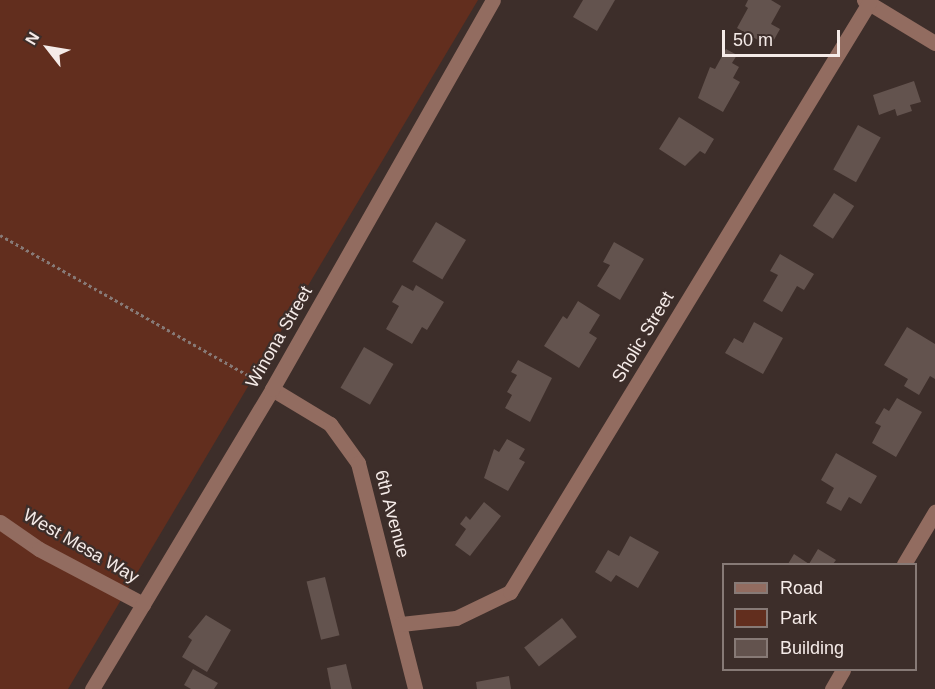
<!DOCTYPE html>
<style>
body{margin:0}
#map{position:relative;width:935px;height:689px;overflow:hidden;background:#3d2e2a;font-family:Arial,sans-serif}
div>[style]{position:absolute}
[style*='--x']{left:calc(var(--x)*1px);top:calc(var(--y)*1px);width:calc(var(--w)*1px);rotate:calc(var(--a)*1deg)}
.green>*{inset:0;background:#622e1e}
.building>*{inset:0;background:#63534e;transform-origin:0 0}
.path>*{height:3px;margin-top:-1.5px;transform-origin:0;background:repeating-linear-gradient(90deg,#877a77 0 3px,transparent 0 6px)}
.minor>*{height:15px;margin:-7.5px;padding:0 7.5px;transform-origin:7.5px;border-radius:7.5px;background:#926c60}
span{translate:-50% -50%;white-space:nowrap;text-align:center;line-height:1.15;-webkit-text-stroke:4.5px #3d2e2a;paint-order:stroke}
.street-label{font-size:18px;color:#f5ebe8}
.legend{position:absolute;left:722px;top:563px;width:195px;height:108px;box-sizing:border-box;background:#3d2e2a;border:2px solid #877a76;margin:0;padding:8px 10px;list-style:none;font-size:18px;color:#f5ebe8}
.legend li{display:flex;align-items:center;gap:12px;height:30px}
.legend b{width:30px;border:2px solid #877a76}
.north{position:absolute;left:18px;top:18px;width:60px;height:60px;-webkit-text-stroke:4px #3d2e2a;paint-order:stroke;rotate:301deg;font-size:16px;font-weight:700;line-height:24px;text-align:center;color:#f5ebe8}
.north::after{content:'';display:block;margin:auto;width:21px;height:27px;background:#f5ebe8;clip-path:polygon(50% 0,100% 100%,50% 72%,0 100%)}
.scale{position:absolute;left:722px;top:30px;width:118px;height:27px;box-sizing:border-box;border:3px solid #f5ebe8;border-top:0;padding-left:8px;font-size:18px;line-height:21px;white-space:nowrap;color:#f5ebe8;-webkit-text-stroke:4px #3d2e2a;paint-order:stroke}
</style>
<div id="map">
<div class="green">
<div style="clip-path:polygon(0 0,478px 0,68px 689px,0 689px)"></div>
</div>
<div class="building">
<div style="clip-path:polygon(583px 0,615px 0,597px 31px,573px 17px)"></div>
<div style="clip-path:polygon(748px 0,771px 0,781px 6px,771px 24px,780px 29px,770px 47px,737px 28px,748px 8px,745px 6px)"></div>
<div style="clip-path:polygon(726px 49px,737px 55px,732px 63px,739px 67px,733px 78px,740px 82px,723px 112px,698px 98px,710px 67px,715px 69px)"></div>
<div style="clip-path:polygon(914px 81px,921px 102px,910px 105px,912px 111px,897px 116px,895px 109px,879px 115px,873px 95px)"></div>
<div style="clip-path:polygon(679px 117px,714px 139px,705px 154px,700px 151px,685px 166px,659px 149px)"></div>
<div style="left:858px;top:125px;width:26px;height:51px;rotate:29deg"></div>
<div style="left:834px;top:193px;width:24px;height:39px;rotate:33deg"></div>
<div style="left:436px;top:222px;width:35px;height:46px;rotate:31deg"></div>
<div style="clip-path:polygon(614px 242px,644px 259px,620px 300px,597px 286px,610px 265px,603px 262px)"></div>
<div style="clip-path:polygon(780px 254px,814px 274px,804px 290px,797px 286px,782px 312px,763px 301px,778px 275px,770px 271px)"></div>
<div style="clip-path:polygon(402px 285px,413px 291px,416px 285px,444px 302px,427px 330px,422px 327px,412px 344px,386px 329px,399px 306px,392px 302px)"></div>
<div style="clip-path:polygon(578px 301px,600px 315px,589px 333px,597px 338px,579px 368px,544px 346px,563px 316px,567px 319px)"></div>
<div style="clip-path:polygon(754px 322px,783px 338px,763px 374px,725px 353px,734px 338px,743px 343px)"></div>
<div style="clip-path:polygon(907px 327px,935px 344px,935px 379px,930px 376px,919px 395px,904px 386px,908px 379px,884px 365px)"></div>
<div style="left:364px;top:347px;width:34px;height:47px;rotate:30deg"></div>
<div style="clip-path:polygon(518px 360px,552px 378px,530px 422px,505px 408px,512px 395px,507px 392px,517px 375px,511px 372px)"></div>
<div style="clip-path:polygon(897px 398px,922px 412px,896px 457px,872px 443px,881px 426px,875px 423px,884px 408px,889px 411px)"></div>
<div style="clip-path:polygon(507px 439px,525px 449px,519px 459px,525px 462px,508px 491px,484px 478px,494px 449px,499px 452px)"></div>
<div style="clip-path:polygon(836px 453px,877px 476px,861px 504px,849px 497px,841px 511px,826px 503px,834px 488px,821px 480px)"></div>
<div style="clip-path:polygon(484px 502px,501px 516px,470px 556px,455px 545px,466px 529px,460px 524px,466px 516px,470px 520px)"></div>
<div style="clip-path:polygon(630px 536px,659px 552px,638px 588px,616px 575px,611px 582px,595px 572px,608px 550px,619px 556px)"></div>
<div style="clip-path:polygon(818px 549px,836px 560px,833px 564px,788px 564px,794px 554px,809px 564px)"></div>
<div style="left:325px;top:577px;width:60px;height:19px;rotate:76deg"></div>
<div style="clip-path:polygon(206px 615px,231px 630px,207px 672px,182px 657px,192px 640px,188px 637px)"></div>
<div style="left:562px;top:618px;width:24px;height:48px;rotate:52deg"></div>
<div style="clip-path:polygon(346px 664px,352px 689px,331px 689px,327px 668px)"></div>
<div style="clip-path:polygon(193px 669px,218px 683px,214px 689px,191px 689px,184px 685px)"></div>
<div style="clip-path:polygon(509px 676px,511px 689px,477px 689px,476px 682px)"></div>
</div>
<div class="path">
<div style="--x:0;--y:235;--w:299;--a:29.5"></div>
</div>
<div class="minor">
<div style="--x:864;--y:0;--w:83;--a:31.2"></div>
<div style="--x:272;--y:389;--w:68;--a:31.1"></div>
<div style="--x:330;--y:424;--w:48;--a:54.3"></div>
<div style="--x:358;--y:463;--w:233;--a:75.8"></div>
<div style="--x:0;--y:522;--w:47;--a:34.7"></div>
<div style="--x:39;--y:549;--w:118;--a:27.9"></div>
<div style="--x:904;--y:564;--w:61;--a:-59.2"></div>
<div style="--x:401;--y:624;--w:55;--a:-6.2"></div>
<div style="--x:456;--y:618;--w:60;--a:-25.7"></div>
<div style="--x:510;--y:592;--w:690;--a:-58.64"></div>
<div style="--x:92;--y:689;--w:350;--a:-59"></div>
<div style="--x:272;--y:389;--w:447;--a:-60.4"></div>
<div style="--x:832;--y:689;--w:22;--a:-60"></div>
</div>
<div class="street-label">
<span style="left:279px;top:337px;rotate:-60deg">Winona Street</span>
<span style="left:643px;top:337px;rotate:-59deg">Sholic Street</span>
<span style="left:392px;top:514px;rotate:75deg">6th Avenue</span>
<span style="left:81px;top:546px;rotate:30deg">West Mesa Way</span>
</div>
<ul class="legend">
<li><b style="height:8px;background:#926c60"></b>Road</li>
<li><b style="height:16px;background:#622e1e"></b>Park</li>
<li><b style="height:16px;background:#63534e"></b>Building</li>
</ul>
<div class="north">N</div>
<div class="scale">50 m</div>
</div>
